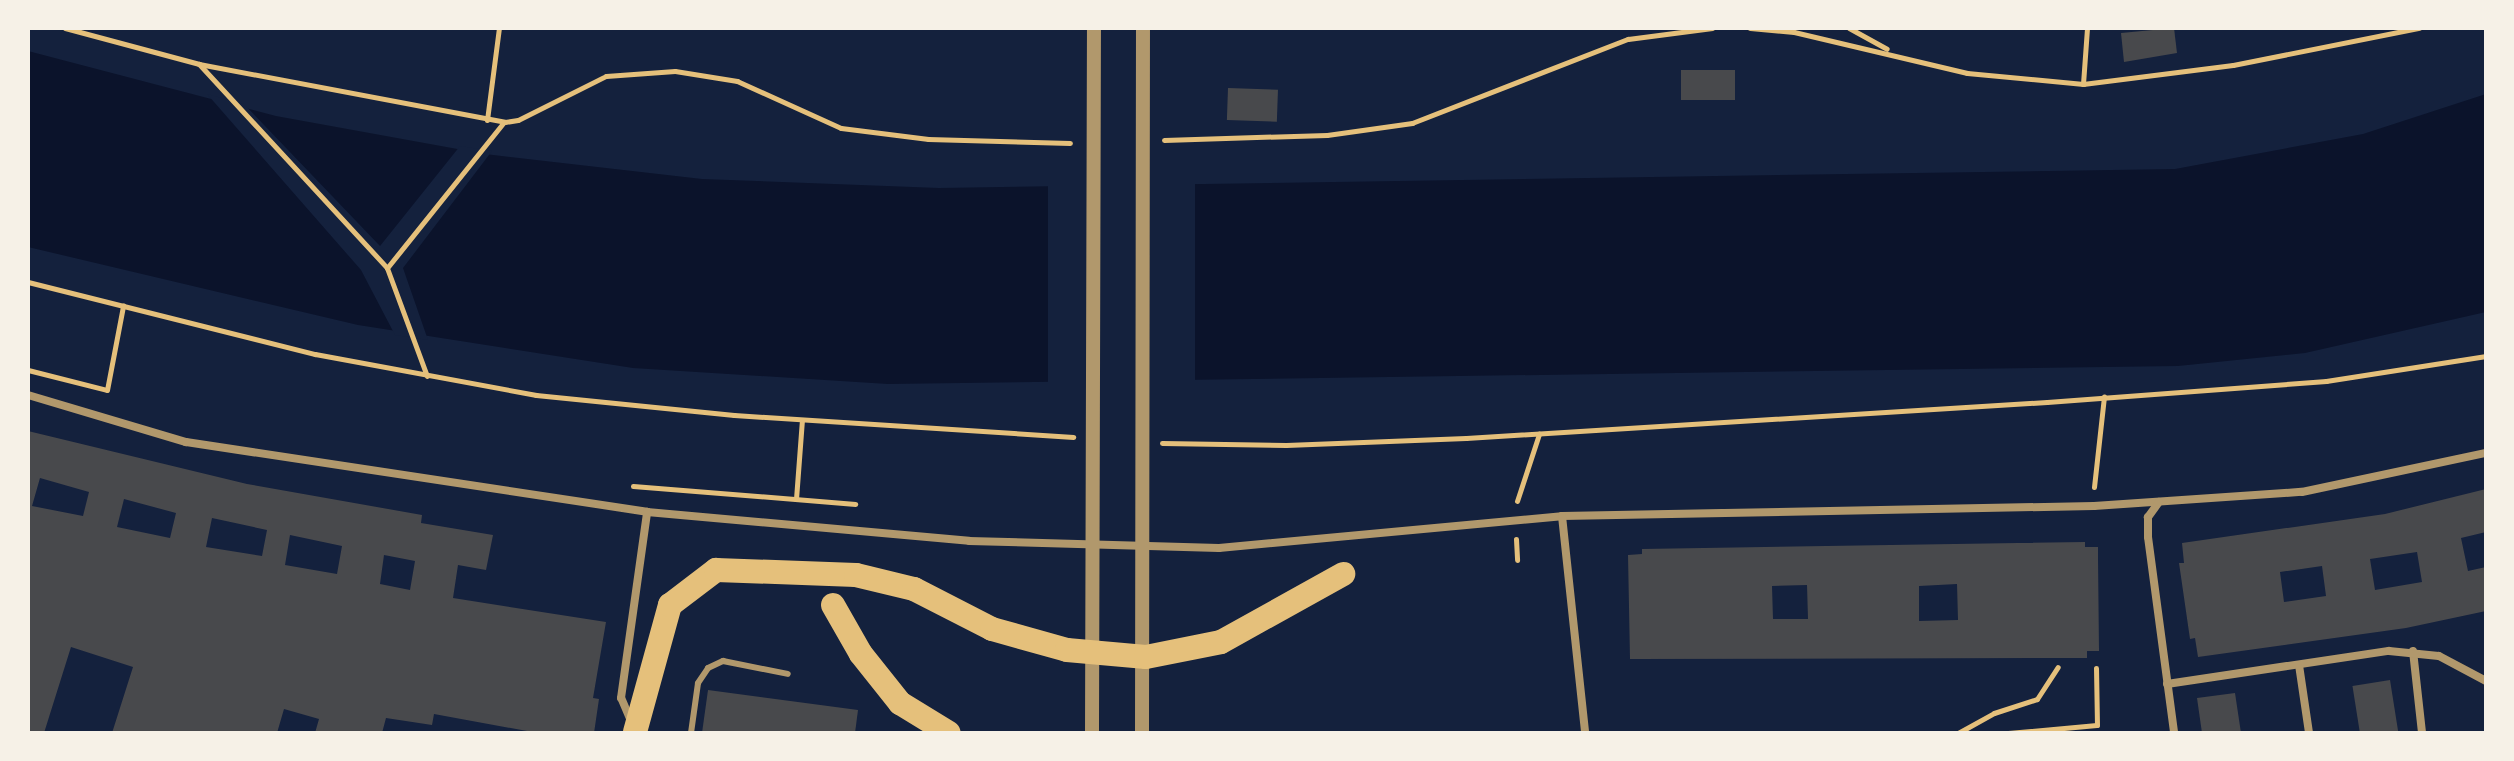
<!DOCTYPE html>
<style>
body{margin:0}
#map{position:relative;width:2514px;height:761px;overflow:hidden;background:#14213d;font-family:Cabin,sans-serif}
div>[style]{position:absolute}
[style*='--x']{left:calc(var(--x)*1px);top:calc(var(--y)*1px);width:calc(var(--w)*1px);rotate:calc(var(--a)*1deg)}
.water>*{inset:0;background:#0b132b}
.pier>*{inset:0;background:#14213d;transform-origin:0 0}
.building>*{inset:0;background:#48494c;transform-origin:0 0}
.path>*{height:5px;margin:-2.5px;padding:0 2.5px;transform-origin:2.5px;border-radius:2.5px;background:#e5c07b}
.service>*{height:6px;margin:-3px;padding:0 3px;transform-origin:3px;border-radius:3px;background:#b1986c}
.minor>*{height:8px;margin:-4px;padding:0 4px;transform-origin:4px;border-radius:4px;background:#b1986c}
.tertiary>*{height:14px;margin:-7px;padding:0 7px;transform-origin:7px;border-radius:7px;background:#b1986c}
.motorway>*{height:24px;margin:-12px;padding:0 12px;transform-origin:12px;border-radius:12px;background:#e5c07b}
span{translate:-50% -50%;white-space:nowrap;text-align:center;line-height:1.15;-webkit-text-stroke:8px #f6f1e7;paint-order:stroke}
.frame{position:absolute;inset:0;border:30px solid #f6f1e7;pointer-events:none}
</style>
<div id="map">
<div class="water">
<div style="clip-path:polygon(28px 51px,276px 116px,485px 154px,702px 179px,939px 188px,2175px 169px,2363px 134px,2486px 94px,2486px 312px,2305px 353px,2178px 366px,888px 384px,633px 368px,358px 325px,28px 247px)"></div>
</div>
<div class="pier">
<div style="clip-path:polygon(207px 94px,244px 104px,380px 246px,460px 146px,492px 151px,403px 268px,428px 340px,395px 335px,361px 270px)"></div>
<div style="left:1195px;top:181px;width:203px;height:147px;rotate:90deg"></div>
</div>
<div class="building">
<div style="clip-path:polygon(2174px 28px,2177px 53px,2124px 62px,2121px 33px)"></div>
<div style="left:1735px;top:70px;width:30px;height:54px;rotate:90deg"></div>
<div style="left:1228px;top:88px;width:50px;height:32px;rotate:2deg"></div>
<div style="clip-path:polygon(evenodd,28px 431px,247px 484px,422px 515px,421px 523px,493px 535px,486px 570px,458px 565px,453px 598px,606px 622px,593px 698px,599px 699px,594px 733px,538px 733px,434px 714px,432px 725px,386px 718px,382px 733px,315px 733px,319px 719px,284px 709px,277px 733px,112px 733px,133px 667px,71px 647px,44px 733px,28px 733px,28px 431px,40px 478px,89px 492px,83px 516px,32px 506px,40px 478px,28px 431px,124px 499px,176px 513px,170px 538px,117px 527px,124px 499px,28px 431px,212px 518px,267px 530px,262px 556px,206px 547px,212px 518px,28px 431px,290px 535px,342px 546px,337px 574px,285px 565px,290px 535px,28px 431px,384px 555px,415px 561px,410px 590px,380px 584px,384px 555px)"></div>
<div style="clip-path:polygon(evenodd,2486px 489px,2486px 532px,2461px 538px,2468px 571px,2486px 567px,2486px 611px,2406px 628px,2198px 657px,2195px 638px,2190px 639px,2179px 563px,2184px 563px,2182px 543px,2385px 514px,2486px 489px,2417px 552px,2422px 582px,2375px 590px,2370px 559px,2417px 552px,2486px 489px,2322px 566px,2326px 596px,2284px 602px,2280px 572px,2322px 566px)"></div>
<div style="clip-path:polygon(evenodd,2085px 542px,2085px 547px,2098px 547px,2098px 557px,2099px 651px,2087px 651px,2087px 658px,1630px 659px,1628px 555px,1642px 554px,1642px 549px,2085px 542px,1957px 584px,1958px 620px,1919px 621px,1919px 586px,1957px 584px,2085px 542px,1807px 585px,1808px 619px,1773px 619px,1772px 586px,1807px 585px)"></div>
<div style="left:2390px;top:680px;width:54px;height:38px;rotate:81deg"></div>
<div style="clip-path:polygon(708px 690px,858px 710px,855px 733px,702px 733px)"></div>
<div style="clip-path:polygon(2235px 693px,2241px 733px,2202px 733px,2197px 698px)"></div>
</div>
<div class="path">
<div style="--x:65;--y:28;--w:139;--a:15"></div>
<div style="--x:199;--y:64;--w:311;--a:10.7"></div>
<div style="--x:505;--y:122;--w:13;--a:-9"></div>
<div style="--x:518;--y:120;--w:98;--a:-26.6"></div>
<div style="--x:606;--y:76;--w:69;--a:-4.1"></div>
<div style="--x:675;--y:71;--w:63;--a:9.2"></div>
<div style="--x:737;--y:81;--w:114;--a:24.3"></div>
<div style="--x:841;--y:128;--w:88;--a:7.2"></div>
<div style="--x:928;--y:139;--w:142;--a:1.6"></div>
<div style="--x:1750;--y:28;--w:44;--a:5.2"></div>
<div style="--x:1794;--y:32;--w:178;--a:13.3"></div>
<div style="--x:1967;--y:73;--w:117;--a:5.4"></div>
<div style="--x:2083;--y:84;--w:151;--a:-7.2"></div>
<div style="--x:2233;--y:65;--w:190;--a:-11.3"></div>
<div style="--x:1849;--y:28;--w:43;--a:28.9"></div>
<div style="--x:199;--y:64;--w:277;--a:47.3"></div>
<div style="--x:387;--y:268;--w:115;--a:69.7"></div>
<div style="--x:2083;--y:84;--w:56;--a:-85.9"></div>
<div style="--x:487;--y:120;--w:93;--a:-82.6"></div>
<div style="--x:1164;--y:140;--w:163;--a:-1.8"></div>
<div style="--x:1327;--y:135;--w:86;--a:-8"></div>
<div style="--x:1412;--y:123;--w:232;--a:-21.3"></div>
<div style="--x:1628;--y:39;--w:85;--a:-7.5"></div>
<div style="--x:387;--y:268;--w:187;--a:-51.3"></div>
<div style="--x:28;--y:282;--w:296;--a:14.1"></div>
<div style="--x:315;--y:354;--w:225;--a:10.5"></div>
<div style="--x:536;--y:395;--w:199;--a:5.8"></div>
<div style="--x:734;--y:415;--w:340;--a:3.7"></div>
<div style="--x:28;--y:370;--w:81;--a:14.2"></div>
<div style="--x:107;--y:390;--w:86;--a:-79.2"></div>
<div style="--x:1162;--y:443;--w:124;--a:0.9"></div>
<div style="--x:1286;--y:445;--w:180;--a:-2.2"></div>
<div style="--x:1466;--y:438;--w:582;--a:-3.55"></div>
<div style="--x:2047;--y:402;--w:280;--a:-4.3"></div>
<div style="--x:2326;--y:381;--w:162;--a:-8.9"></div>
<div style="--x:633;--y:486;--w:223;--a:4.6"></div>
<div style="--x:2094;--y:487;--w:91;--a:-83.7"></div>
<div style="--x:796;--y:499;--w:79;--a:-85.7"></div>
<div style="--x:1517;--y:501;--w:71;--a:-71.8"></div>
<div style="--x:1516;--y:539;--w:21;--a:87"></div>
<div style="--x:1958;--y:733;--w:41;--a:-29.1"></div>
<div style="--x:1994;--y:713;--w:45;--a:-18"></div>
<div style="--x:2037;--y:699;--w:38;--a:-57"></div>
<div style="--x:2008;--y:733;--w:89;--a:-5.1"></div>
<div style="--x:2097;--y:725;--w:57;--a:-91"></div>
</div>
<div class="service">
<div style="--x:691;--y:733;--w:50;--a:-82"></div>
<div style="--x:698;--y:683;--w:18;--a:-56"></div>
<div style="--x:708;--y:668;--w:17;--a:-25"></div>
<div style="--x:723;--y:661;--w:66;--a:11.3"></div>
</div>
<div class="minor">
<div style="--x:28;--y:395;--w:165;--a:16.6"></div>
<div style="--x:186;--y:442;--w:466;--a:8.6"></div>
<div style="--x:647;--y:512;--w:323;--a:5.1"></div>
<div style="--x:969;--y:541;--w:250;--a:1.6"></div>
<div style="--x:1219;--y:548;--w:344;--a:-5.3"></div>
<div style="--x:1562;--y:516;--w:532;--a:-1.08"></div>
<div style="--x:2094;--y:506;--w:208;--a:-3.9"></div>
<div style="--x:2302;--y:492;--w:188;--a:-12"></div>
<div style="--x:2159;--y:502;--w:19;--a:126"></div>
<div style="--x:2148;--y:517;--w:20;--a:90"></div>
<div style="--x:2148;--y:537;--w:198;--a:82.4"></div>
<div style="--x:1562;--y:516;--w:218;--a:83.9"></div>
<div style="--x:2413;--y:651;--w:82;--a:83.7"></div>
<div style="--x:2299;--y:665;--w:69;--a:81.6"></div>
<div style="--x:2167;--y:684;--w:224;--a:-8.5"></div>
<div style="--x:2389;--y:651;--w:50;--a:5.7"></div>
<div style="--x:2439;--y:656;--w:53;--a:28"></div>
<div style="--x:631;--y:721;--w:25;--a:-113"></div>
<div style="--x:621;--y:698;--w:188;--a:-82"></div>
</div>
<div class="tertiary">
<div style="--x:1092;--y:733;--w:705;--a:-89.84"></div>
<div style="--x:1142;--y:733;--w:705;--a:-89.92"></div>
</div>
<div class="motorway">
<div style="--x:833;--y:605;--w:56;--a:60.3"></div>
<div style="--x:861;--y:654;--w:63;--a:51.5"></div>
<div style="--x:900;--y:703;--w:57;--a:31.5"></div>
<div style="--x:635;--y:732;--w:132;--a:-74.6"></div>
<div style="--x:670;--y:605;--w:58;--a:-37.3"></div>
<div style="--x:716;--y:570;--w:140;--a:2"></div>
<div style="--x:856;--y:575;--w:60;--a:13.6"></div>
<div style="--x:914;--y:589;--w:88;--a:27.1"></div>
<div style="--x:992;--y:629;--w:78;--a:15.6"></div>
<div style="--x:1067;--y:650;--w:79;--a:5.1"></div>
<div style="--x:1146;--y:657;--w:76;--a:-11.3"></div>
<div style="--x:1221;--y:642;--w:140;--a:-29.1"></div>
</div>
<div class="frame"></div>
</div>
